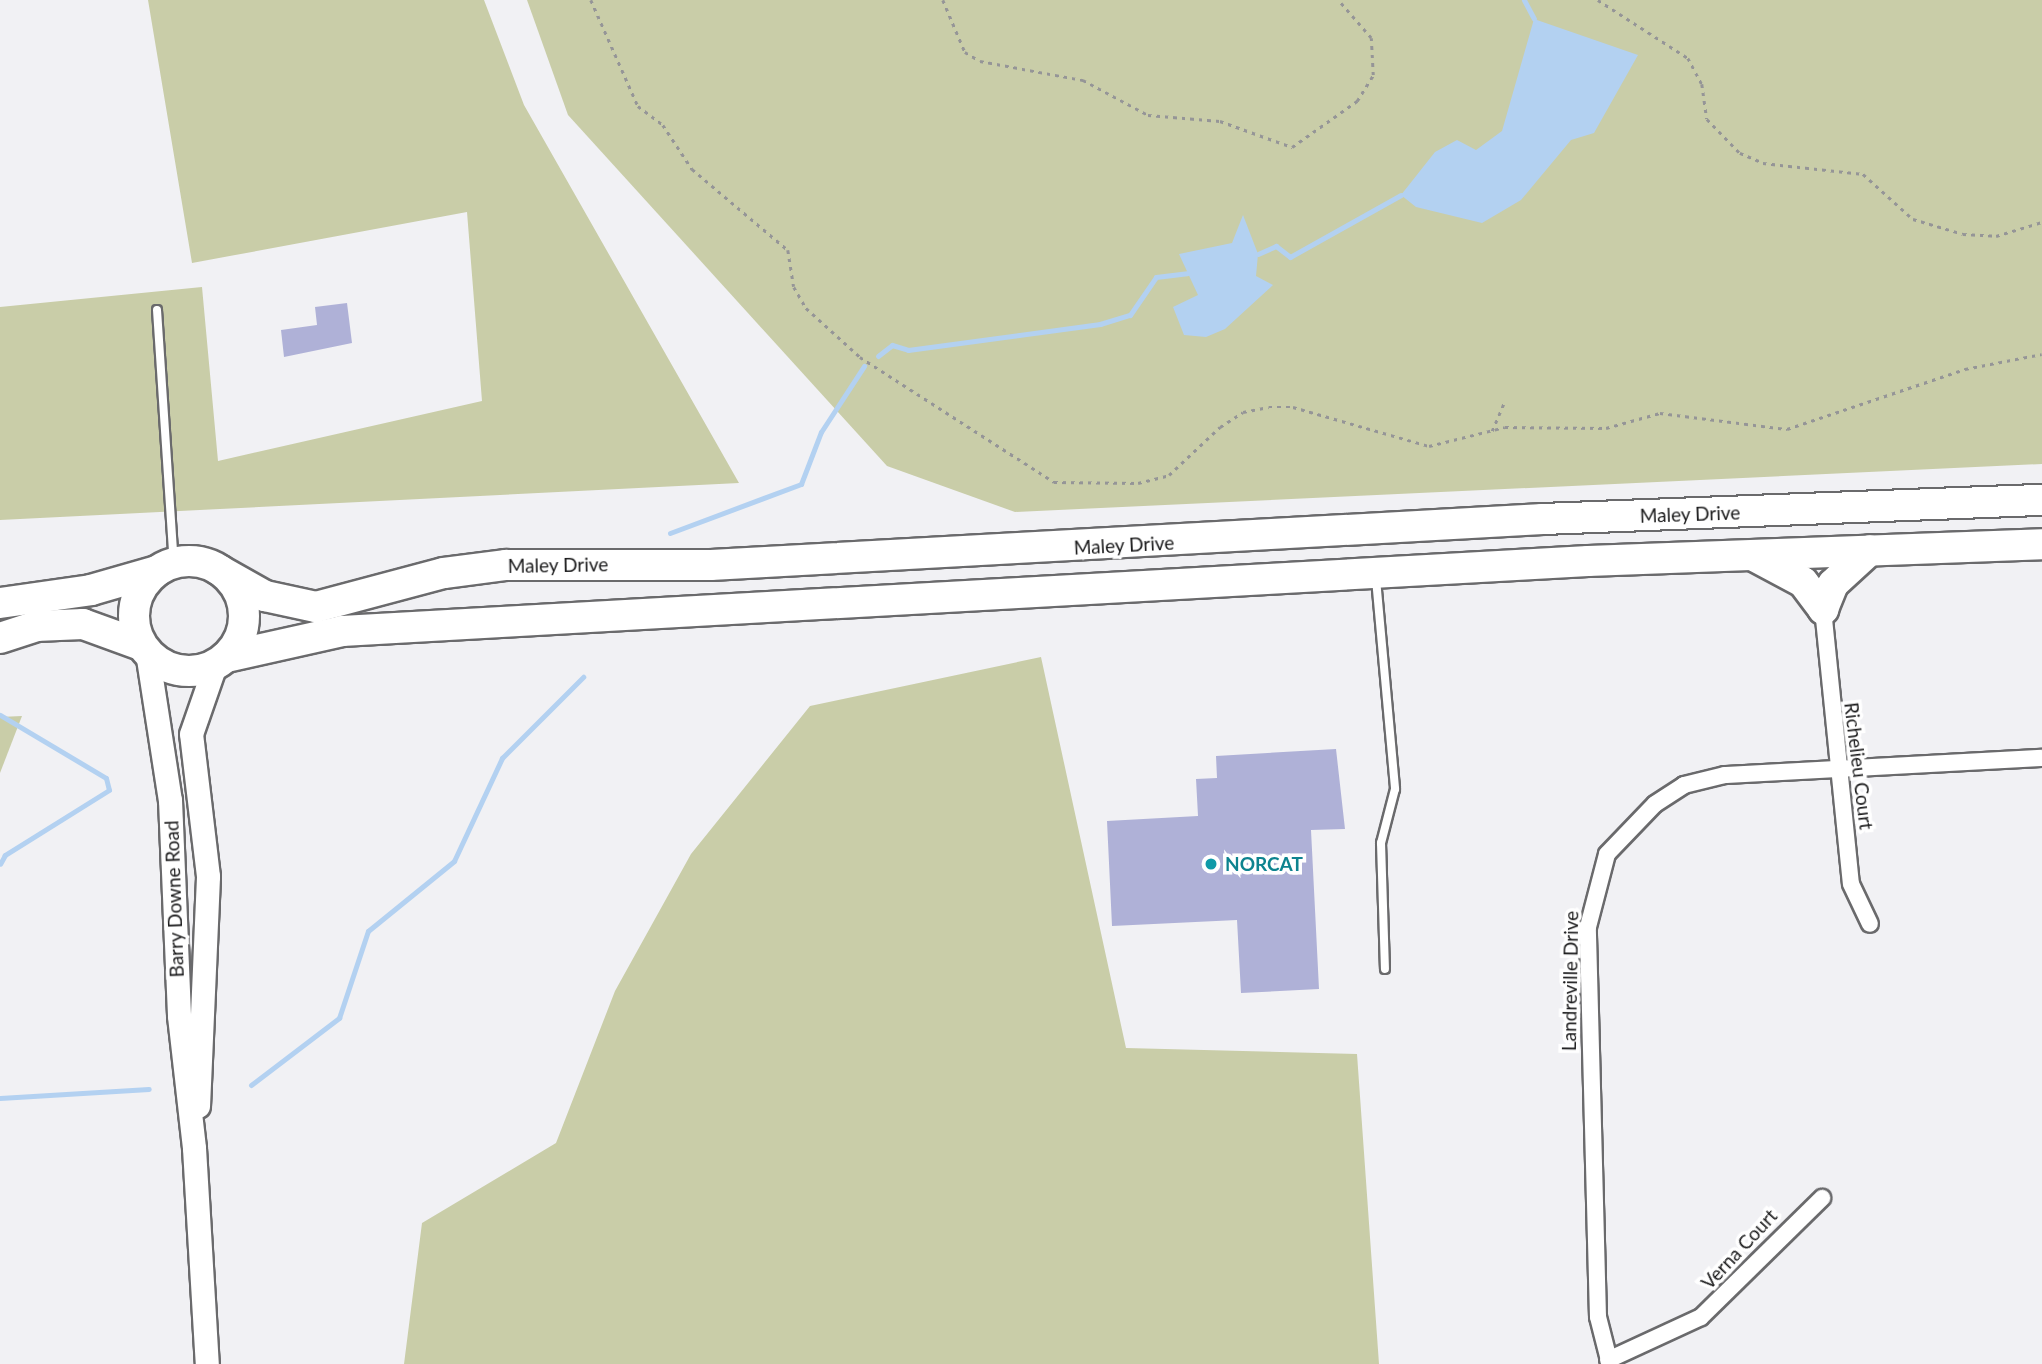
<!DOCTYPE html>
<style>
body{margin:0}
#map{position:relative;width:2042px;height:1364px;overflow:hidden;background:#f1f1f4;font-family:Lato,sans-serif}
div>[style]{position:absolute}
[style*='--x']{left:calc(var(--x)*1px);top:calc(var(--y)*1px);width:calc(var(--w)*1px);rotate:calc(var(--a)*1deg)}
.green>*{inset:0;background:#c9cda8}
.water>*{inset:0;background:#b3d1f1}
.stream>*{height:5px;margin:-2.5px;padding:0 2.5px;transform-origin:2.5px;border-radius:2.5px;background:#b3d1f1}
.building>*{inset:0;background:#afb1d7}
.path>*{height:2.5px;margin-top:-1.25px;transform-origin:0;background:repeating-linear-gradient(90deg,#959597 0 3.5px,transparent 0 8.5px)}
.roads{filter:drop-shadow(2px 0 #6a6a6c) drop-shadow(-2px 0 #6a6a6c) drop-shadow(0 2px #6a6a6c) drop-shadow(0 -2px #6a6a6c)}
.lane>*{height:8px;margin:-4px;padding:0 4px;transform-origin:4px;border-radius:4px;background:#fff}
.street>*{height:16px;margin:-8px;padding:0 8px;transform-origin:8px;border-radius:8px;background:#fff}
.secondary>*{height:23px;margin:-11.5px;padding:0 11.5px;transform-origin:11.5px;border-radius:11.5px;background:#fff}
.highway>*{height:30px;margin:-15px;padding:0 15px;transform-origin:15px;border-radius:15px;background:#fff}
.highway>.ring{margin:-15px;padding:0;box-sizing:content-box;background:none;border:30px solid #fff;border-radius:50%}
.dots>*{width:19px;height:19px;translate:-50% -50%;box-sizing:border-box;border:4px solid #fff;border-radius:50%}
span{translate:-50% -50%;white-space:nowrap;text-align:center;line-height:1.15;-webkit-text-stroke:7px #fff;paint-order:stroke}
.street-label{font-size:19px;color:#1a1a1b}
.culture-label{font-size:19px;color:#0d838f;font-weight:700}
.left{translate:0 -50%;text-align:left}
</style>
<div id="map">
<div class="green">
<div style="clip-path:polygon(148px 0,484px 0,524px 105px,739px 483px,0 520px,0 307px,202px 287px,218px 461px,482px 401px,467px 212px,192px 263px)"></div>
<div style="clip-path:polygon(527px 0,2042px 0,2042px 464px,1015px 512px,887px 466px,568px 115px)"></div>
<div style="clip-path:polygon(1041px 657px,1126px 1048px,1357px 1054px,1379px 1364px,404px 1364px,422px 1223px,556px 1143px,615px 991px,691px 854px,810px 706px)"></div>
<div style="clip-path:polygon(22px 716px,0 773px,0 717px)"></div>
</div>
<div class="water">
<div style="clip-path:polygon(1534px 19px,1638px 55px,1594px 133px,1571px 140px,1521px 200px,1482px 223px,1416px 207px,1401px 195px,1435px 152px,1457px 140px,1476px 150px,1502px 131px)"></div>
<div style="clip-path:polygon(1243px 215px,1258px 254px,1256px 276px,1273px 285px,1225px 329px,1206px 337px,1184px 335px,1173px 307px,1198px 295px,1179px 254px,1232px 243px)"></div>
</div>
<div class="stream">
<div style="--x:1524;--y:0;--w:21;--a:62"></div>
<div style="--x:1258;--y:254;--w:20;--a:-24"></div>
<div style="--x:1276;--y:246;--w:18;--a:38"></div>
<div style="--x:1290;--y:257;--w:127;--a:-29.2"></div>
<div style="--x:878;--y:356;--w:18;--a:-38"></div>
<div style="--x:892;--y:345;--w:17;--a:17"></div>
<div style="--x:908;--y:350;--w:194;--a:-7.7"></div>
<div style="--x:1100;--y:324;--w:31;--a:-17"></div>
<div style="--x:1130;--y:315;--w:46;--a:-55.6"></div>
<div style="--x:1156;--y:277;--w:31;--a:-7"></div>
<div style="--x:670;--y:533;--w:140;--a:-20.5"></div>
<div style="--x:801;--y:484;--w:56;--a:-69"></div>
<div style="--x:821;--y:432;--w:79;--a:-56.9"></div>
<div style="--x:0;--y:715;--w:123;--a:30.7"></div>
<div style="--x:106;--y:778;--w:12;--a:76"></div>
<div style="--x:109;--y:790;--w:123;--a:148"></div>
<div style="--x:5;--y:855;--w:10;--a:119"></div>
<div style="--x:251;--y:1085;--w:111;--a:-37.3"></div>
<div style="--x:339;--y:1018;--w:92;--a:-71.6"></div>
<div style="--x:368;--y:931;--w:111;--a:-39.1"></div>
<div style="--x:454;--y:861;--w:114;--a:-65"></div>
<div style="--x:502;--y:758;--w:115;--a:-45"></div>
<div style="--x:0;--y:1098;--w:149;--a:-3.5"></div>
</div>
<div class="building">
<div style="clip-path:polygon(347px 303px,352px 343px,284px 357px,281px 330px,317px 325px,315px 307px)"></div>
<div style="clip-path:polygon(1336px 749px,1345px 829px,1311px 830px,1319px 989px,1241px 993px,1237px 920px,1112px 926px,1107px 821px,1198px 816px,1196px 779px,1217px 778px,1216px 756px)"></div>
</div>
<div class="path">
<div style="--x:591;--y:0;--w:116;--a:66.1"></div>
<div style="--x:638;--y:106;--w:31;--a:37"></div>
<div style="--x:663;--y:125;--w:53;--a:56.6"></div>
<div style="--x:692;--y:169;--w:126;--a:40.2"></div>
<div style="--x:788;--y:250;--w:37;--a:81"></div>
<div style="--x:794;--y:287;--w:24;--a:60"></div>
<div style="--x:806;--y:308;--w:73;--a:42.2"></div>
<div style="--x:860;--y:357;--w:231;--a:32.8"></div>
<div style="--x:1054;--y:482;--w:84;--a:0.7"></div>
<div style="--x:1138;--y:483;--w:32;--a:-14"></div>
<div style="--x:1169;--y:475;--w:70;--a:-43.3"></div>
<div style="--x:1220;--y:427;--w:27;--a:-33"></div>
<div style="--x:1243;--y:412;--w:26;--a:-11"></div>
<div style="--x:1269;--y:407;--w:24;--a:0"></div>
<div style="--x:1293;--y:407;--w:141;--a:16"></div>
<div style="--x:1429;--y:446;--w:78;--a:-14"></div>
<div style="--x:1505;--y:427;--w:101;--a:0.6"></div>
<div style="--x:1606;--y:428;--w:56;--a:-15.5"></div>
<div style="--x:1660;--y:413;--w:128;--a:7.2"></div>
<div style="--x:1787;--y:429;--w:188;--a:-18.6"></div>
<div style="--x:1965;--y:369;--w:78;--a:-11"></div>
<div style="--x:943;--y:0;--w:56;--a:67.1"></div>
<div style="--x:965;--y:52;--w:17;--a:31"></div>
<div style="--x:980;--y:61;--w:105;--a:10.5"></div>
<div style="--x:1083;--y:80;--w:74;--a:28.3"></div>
<div style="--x:1148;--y:115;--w:72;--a:4.8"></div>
<div style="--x:1220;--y:121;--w:77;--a:19.9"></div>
<div style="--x:1292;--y:147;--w:80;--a:-35.3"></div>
<div style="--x:1357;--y:101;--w:31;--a:-58"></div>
<div style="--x:1373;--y:75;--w:37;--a:-93"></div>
<div style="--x:1371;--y:38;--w:50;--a:-131"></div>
<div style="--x:1598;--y:0;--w:107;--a:32.8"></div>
<div style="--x:1688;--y:58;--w:30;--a:62"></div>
<div style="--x:1702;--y:84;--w:35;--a:82"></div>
<div style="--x:1707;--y:119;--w:47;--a:45.9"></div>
<div style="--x:1740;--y:153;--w:25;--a:23"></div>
<div style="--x:1763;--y:163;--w:101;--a:6.3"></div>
<div style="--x:1863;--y:174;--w:67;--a:42"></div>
<div style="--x:1913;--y:219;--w:52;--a:16.7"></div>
<div style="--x:1963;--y:234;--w:33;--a:3"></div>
<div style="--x:1996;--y:236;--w:48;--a:-16.9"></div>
<div style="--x:1492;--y:431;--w:33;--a:-67"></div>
</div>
<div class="roads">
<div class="lane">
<div style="--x:157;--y:310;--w:255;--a:86.2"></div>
<div style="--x:1376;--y:579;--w:211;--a:84.8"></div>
<div style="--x:1395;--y:789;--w:56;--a:104.5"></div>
<div style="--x:1381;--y:843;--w:126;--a:88.2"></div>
</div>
<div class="street">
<div style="--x:1823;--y:609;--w:276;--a:84.2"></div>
<div style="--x:1851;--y:884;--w:44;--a:64.6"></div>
<div style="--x:1608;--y:1360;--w:102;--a:-24.8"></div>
<div style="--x:1701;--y:1317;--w:170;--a:-44.5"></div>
<div style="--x:1610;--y:1364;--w:49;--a:-104.3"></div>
<div style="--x:1598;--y:1317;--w:390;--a:-91.5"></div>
<div style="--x:1588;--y:927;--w:75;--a:-75.4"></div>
<div style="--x:1607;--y:854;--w:69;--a:-46.2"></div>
<div style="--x:1655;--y:804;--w:35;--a:-33"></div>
<div style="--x:1684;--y:785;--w:42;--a:-13.7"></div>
<div style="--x:1725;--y:775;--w:317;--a:-3.1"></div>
</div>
<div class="secondary">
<div style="--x:147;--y:652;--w:150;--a:81.2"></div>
<div style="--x:170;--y:800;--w:216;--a:87.6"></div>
<div style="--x:179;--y:1016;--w:133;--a:83.5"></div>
<div style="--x:194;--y:1148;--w:216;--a:86.6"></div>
<div style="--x:198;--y:1106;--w:230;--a:-87.5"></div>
<div style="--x:208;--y:876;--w:143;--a:-96.8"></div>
<div style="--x:191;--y:734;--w:73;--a:-70.8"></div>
</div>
<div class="highway">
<div style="--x:1756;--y:557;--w:53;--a:28"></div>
<div style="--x:1803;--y:582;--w:34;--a:53"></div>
<div class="ring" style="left:134px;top:561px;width:80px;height:80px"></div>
<div style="--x:219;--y:570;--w:53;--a:29.5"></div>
<div style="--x:265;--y:596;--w:52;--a:12.2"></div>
<div style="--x:316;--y:607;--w:132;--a:-14.9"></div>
<div style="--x:444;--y:573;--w:63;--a:-7.4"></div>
<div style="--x:506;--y:565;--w:205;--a:0"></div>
<div style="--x:711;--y:565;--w:833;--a:-3.16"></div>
<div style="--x:1543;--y:519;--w:499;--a:-2.2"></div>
<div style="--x:0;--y:603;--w:92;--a:-8.1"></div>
<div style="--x:91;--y:590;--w:69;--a:-16.1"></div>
<div style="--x:1823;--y:609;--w:27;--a:-68"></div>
<div style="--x:1833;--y:584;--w:50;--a:-42.6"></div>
<div style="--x:0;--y:638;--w:38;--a:-18"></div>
<div style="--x:36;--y:626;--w:47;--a:-2.4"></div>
<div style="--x:83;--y:624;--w:62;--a:19.9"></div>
<div style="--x:226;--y:657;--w:119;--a:-12.6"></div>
<div style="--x:342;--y:631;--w:1248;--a:-3.22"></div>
<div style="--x:1588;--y:561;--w:454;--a:-2.1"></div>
</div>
</div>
<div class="dots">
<div style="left:1211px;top:864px;background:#0f9aa8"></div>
</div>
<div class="street-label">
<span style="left:1690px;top:514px;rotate:-2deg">Maley Drive</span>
<span style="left:1124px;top:545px;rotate:-3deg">Maley Drive</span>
<span style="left:558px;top:565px;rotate:-1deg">Maley Drive</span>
<span style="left:1859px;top:766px;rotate:83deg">Richelieu Court</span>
<span style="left:174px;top:899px;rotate:-92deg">Barry Downe Road</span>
<span style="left:1570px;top:981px;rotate:-89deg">Landreville Drive</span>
<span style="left:1739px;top:1249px;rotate:-47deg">Verna Court</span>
</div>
<div class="culture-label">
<span class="left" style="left:1225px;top:864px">NORCAT</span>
</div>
</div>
